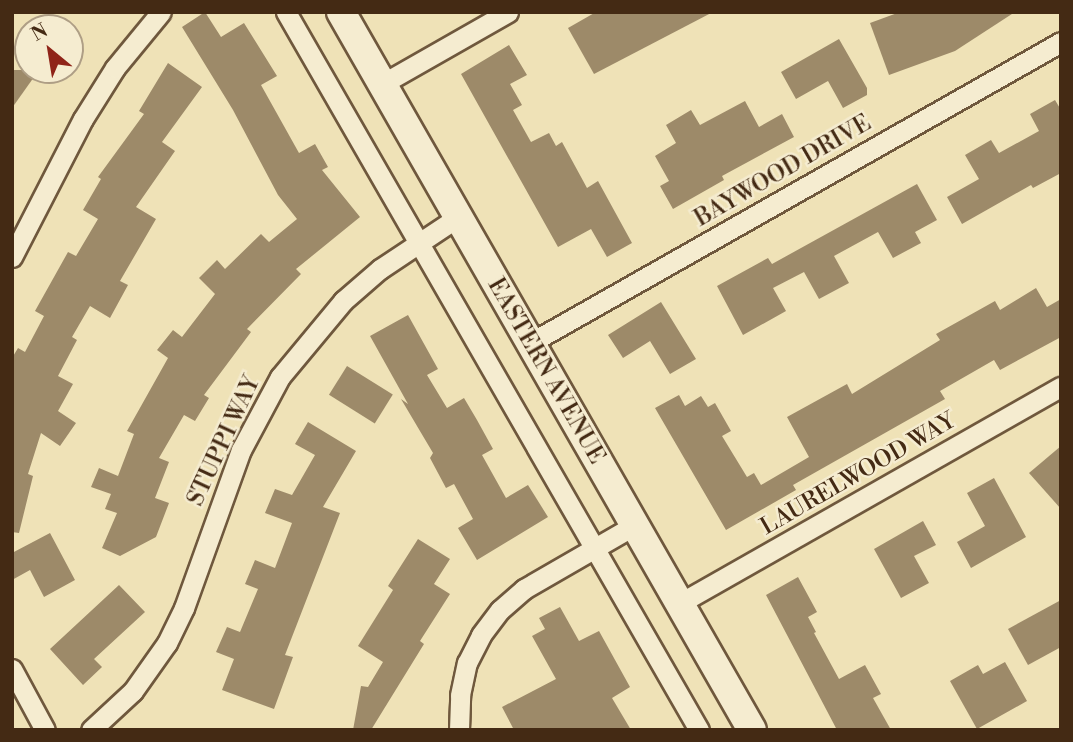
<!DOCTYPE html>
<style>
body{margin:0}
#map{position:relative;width:1073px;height:742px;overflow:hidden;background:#efe2b7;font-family:"Libre Bodoni",serif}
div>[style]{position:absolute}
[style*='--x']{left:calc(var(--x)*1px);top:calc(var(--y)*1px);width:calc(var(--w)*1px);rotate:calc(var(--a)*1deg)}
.building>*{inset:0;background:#9d8a69;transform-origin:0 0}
.roads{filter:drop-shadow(2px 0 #6f583d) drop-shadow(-2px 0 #6f583d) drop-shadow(0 2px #6f583d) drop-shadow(0 -2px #6f583d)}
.street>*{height:19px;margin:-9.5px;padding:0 9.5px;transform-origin:9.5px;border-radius:9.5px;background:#f5ecd0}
.secondary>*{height:28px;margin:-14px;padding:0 14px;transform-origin:14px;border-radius:14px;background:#f5ecd0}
span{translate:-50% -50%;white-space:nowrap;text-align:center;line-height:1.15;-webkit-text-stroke:5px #f5ecd0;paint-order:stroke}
.street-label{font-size:23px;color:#442a14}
.frame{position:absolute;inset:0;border:14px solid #442a14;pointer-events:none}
.north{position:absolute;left:14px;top:14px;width:70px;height:70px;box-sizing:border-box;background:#f5ecd0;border:2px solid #ae9e85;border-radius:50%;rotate:330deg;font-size:19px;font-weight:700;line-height:28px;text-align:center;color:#442a14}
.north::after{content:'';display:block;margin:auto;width:24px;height:32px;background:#8f2418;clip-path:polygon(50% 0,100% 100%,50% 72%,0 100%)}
</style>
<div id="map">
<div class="building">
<div style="clip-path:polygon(205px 12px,221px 37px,244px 23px,277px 76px,261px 85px,299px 153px,315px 144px,328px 167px,322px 170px,360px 217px,296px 269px,301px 274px,247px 329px,251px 332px,204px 395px,209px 398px,195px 421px,184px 415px,159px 458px,169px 462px,155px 498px,169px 503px,156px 537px,120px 556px,102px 548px,117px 513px,105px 509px,111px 494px,91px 487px,99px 468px,118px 476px,134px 434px,127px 431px,168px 358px,157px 350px,173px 330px,182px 337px,215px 294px,199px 278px,217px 260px,225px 269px,261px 234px,269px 242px,297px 219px,278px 195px,233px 110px,182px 27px)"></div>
<div style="clip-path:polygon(596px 12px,713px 12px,594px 74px,568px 28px)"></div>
<div style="clip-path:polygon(900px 12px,1015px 12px,955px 51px,889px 75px,870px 23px)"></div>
<div style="clip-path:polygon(839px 39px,867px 88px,867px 95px,843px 108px,828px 81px,796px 99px,781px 72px)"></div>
<div style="clip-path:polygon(509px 45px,527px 75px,510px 84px,522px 105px,513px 110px,531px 142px,549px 133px,556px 146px,562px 142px,587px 188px,598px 181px,632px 243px,607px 257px,591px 229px,558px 247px,461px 74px)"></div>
<div style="clip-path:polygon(168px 63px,202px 87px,162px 142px,175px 151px,136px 207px,156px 219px,120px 281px,128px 285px,110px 318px,90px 306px,72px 337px,77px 340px,58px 376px,73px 384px,58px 411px,76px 423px,60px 446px,41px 433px,28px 474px,33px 476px,19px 533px,12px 532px,12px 358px,18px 348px,25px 352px,44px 316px,35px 311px,68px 252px,76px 256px,98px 219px,83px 210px,101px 179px,98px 177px,144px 114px,139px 111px)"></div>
<div style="clip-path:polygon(12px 70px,39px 70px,12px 108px)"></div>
<div style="clip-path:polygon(1055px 100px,1061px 110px,1061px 173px,1033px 188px,1031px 185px,962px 224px,947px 197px,979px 179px,965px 155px,991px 140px,999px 153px,1039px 131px,1030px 114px)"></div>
<div style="clip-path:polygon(745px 101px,759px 127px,782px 114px,794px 137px,722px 176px,724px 180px,673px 209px,660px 186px,669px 181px,655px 156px,676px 143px,666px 125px,691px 110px,700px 125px)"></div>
<div style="clip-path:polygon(917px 184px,937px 220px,915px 232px,921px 243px,893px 258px,878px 232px,834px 256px,849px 283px,819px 299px,804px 272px,773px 288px,786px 311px,743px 335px,717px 286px,768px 258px,772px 264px)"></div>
<div style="clip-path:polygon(1036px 288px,1047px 307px,1061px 299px,1061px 337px,1000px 370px,994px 360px,940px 391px,945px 399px,793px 485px,796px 490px,726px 530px,655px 408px,679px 395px,685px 406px,701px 396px,708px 407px,715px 403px,731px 431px,722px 436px,747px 477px,754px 473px,761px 485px,809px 457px,787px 417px,847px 384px,852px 394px,940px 340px,936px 334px,995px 301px,1000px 310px)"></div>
<div style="clip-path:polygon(661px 302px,696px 359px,670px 374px,650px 341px,623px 358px,608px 335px)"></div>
<div style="clip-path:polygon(408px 315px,438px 369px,427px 375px,447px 408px,464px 398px,477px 420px,493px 449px,482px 455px,506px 498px,528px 485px,548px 517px,477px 560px,458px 528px,473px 519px,454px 484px,446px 488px,430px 458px,433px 453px,401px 399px,408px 404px,370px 336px)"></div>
<div style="left:347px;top:366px;width:54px;height:34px;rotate:32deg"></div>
<div style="clip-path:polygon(308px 422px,356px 451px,323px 507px,340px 513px,285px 655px,293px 657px,274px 709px,222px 690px,234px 659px,216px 652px,227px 627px,240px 632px,258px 589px,245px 584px,255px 560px,275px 568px,292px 523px,265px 513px,275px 489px,292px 495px,315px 455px,295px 444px)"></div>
<div style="clip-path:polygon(1061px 446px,1061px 509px,1029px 473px)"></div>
<div style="clip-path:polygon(994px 478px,1026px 537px,971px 568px,957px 542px,985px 526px,967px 493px)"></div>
<div style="clip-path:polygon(923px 521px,936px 545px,914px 556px,929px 583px,901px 598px,874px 549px)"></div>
<div style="clip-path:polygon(50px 533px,75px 580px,44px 597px,30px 570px,12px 580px,12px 553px)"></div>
<div style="clip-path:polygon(418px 539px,450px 559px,434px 584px,450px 594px,420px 641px,424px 644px,371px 730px,353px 730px,361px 686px,368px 687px,383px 662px,358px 646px,393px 590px,388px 586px)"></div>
<div style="clip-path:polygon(798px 577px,817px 612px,808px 617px,816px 632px,814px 633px,839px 679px,865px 665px,881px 694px,873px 698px,891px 730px,837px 730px,766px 595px)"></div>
<div style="clip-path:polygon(119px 585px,145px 612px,94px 659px,102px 667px,83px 685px,50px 649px)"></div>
<div style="clip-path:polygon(1061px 600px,1061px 647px,1028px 665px,1008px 629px)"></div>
<div style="clip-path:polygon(560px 607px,579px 641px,599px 631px,630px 687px,612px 698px,631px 730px,514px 730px,502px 707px,556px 679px,532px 636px,545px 629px,539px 618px)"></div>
<div style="clip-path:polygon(1005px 662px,1027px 701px,977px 729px,950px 681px,978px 665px,983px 674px)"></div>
</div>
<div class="roads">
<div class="street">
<div style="--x:286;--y:12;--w:828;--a:60.09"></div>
<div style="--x:382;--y:84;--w:145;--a:-29.7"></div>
<div style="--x:12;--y:257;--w:155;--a:-62.8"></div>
<div style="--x:83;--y:119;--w:60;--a:-57.9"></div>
<div style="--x:115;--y:68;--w:72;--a:-50.6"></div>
<div style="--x:530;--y:343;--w:610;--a:-29.55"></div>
<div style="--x:680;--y:603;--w:438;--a:-29.6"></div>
<div style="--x:12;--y:669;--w:69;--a:61.6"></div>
<div style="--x:91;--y:730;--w:57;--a:-42.9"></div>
<div style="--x:133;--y:691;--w:59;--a:-54.7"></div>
<div style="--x:167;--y:643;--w:39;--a:-64"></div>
<div style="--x:184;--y:608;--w:168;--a:-70.2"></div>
<div style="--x:241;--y:450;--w:83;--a:-61.9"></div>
<div style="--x:280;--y:377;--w:99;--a:-50.3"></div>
<div style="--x:343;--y:301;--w:49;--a:-40.9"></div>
<div style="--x:380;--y:269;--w:94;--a:-33.7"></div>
<div style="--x:459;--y:730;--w:35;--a:-88"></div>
<div style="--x:460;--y:695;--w:33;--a:-78"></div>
<div style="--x:467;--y:663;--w:31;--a:-63"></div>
<div style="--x:481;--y:635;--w:31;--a:-53"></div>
<div style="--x:500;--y:610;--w:32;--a:-41"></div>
<div style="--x:524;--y:589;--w:128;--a:-30"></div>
</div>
<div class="secondary">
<div style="--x:341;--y:12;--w:827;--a:60.21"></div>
</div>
</div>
<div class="street-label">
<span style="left:783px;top:171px;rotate:-30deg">BAYWOOD DRIVE</span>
<span style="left:546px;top:371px;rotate:60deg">EASTERN AVENUE</span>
<span style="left:224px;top:441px;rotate:-65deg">STUPPI WAY</span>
<span style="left:858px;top:474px;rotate:-30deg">LAURELWOOD WAY</span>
</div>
<div class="frame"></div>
<div class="north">N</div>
</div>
